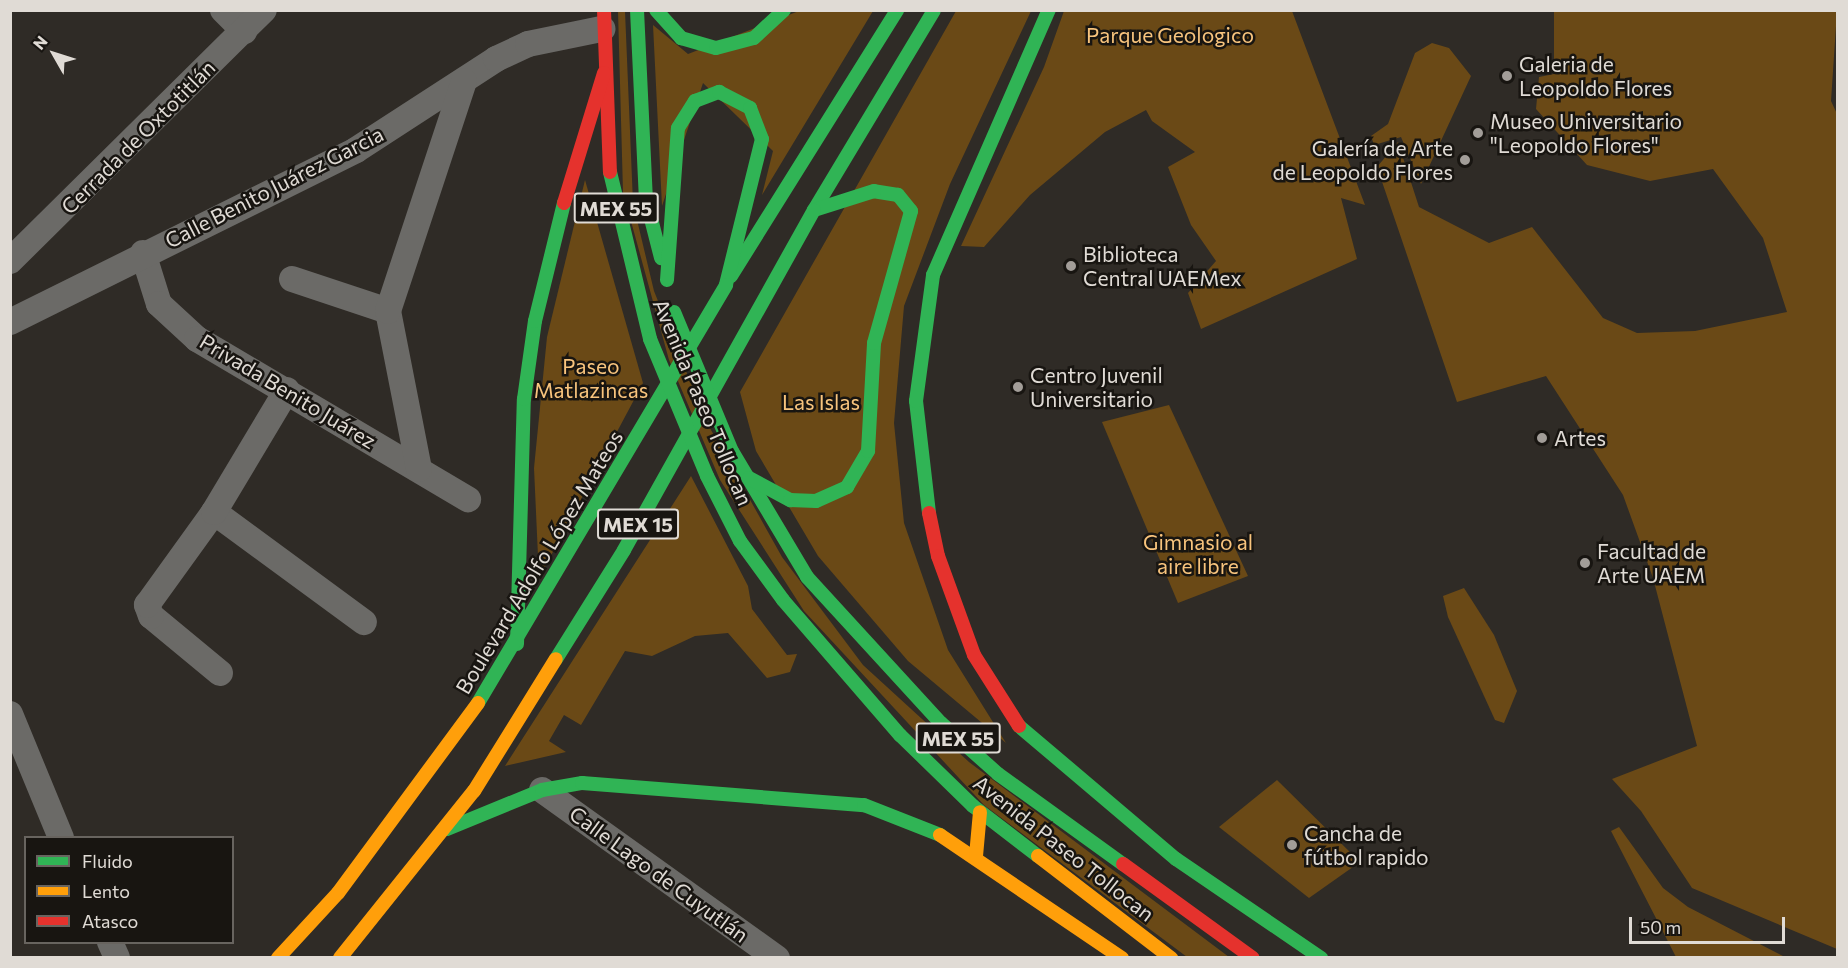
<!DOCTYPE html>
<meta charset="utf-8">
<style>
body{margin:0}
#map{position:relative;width:1848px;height:968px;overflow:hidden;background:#2f2b26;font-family:Commissioner,sans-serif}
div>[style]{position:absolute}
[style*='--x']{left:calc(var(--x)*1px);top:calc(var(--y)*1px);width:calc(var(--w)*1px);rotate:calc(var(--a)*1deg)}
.green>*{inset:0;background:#6a4916}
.street>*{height:26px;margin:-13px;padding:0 13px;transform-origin:13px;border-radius:13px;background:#6b6a67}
.fast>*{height:14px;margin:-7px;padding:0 7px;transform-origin:7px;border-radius:7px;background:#30b455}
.slow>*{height:14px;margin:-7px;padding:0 7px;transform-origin:7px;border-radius:7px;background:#ff9f0a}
.jam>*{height:14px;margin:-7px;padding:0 7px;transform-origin:7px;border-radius:7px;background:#e5322d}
.fast-bridge>*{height:14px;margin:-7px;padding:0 7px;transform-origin:7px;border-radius:7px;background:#30b455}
.dots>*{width:16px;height:16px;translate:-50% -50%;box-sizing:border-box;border:3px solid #181511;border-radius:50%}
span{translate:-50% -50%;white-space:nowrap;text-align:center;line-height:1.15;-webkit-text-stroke:5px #181511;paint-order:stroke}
.shield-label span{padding:2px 4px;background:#181511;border:2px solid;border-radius:4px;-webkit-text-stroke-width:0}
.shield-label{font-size:20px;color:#e0dbd5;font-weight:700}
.park-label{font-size:21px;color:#f8c47d}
.poi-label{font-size:21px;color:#e0dbd5}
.left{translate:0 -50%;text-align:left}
.right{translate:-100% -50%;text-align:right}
.street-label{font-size:21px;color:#e0dbd5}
.frame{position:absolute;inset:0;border:12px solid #e0dbd5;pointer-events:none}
.legend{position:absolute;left:24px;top:836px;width:210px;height:108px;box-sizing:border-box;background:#181511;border:2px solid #68645f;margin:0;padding:8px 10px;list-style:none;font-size:18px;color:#e0dbd5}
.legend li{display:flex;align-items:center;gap:12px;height:30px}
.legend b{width:30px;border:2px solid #68645f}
.north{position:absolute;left:24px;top:24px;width:60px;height:60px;-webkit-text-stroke:4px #181511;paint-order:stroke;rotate:309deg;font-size:16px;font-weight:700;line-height:24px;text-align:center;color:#e0dbd5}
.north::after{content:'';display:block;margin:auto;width:21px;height:27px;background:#e0dbd5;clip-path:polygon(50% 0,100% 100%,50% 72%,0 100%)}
.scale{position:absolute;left:1629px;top:917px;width:156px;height:27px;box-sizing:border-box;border:3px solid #e0dbd5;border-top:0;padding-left:8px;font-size:18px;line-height:21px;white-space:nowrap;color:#e0dbd5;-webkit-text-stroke:4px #181511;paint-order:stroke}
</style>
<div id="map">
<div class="green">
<div style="clip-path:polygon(618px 11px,625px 11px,633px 203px,654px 291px,706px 421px,782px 557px,863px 665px,969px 762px,1229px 957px,1187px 957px,984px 805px,804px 611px,720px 480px,669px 360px,623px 192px)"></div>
<div style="clip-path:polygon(799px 11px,873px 11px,762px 195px,773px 151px,703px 83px,662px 206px,653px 25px,688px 54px)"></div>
<div style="clip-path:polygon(956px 11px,1031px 11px,950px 184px,904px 306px,894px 423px,904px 523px,948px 650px,1006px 743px,908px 661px,818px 556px,756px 451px,740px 392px)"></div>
<div style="clip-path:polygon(1064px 11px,1292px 11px,1365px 205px,1341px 198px,1357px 259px,1201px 329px,1188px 293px,1216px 261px,1191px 225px,1168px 167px,1195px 152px,1152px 121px,1146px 110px,1105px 132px,1030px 195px,984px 247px,961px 246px,1044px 67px)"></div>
<div style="clip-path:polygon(1554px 11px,1837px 11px,1831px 101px,1838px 116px,1837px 949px,1692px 888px,1641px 811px,1612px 779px,1697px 746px,1653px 578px,1623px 495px,1546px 376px,1457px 402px,1377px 167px,1398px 142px,1419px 207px,1489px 243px,1532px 227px,1603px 318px,1637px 333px,1695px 331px,1787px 312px,1763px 238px,1713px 169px,1650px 181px,1587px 165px,1536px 109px,1539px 77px,1554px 74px)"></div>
<div style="clip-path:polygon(1432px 43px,1449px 48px,1471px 76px,1421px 184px,1401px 137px,1374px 145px,1371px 136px,1388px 124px,1415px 53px)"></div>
<div style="clip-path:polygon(585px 180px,643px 383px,539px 578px,534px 468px,547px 337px)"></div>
<div style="clip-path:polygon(1169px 405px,1248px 576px,1178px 603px,1102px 422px)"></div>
<div style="clip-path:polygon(691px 476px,748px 586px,752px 609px,787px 655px,797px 654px,790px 672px,767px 678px,728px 633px,695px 636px,652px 656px,625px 651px,581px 725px,564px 715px,549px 741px,566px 752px,505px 766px)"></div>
<div style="clip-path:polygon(1464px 588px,1494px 635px,1517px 691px,1504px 723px,1495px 720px,1448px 617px,1443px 596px)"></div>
<div style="clip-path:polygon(1277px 780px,1360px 862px,1309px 898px,1219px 827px)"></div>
<div style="clip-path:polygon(1619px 827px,1663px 888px,1688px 907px,1785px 957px,1676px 957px,1611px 831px)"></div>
</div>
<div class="street">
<div style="--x:223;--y:10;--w:30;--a:45"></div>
<div style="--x:143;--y:253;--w:53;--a:72.6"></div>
<div style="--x:159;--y:304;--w:52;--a:42.6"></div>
<div style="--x:197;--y:339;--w:315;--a:30.6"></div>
<div style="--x:10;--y:261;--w:357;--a:-44.7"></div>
<div style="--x:292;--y:279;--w:101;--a:18.4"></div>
<div style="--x:10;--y:322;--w:386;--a:-26.4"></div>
<div style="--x:356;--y:150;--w:167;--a:-33"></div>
<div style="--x:496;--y:59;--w:35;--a:-25"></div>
<div style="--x:528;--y:44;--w:76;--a:-11.5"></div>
<div style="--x:419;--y:469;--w:161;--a:-101.1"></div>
<div style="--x:388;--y:311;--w:242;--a:-71.7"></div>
<div style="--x:214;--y:512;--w:186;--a:36.3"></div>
<div style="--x:220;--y:673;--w:89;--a:-140.4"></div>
<div style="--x:151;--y:616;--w:12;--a:-110"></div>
<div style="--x:147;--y:605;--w:115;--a:-54.2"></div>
<div style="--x:214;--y:512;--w:142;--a:-59.1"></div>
<div style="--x:10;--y:714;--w:134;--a:67.6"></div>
<div style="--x:542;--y:790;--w:289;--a:35.6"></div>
<div style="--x:110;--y:942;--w:17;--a:66"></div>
</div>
<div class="fast">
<div style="--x:637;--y:10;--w:189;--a:87.3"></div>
<div style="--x:646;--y:199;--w:61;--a:75.7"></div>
<div style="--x:656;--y:10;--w:38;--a:48"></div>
<div style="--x:681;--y:38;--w:36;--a:16"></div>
<div style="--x:716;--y:48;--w:39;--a:-15"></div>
<div style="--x:754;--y:38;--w:41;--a:-43"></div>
<div style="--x:610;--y:172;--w:172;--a:76.5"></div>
<div style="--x:814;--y:210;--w:233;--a:-59"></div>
<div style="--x:731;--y:276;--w:314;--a:-58"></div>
<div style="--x:667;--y:280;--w:152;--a:-85.9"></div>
<div style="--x:678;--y:128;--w:32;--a:-58"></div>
<div style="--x:695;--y:101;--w:26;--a:-21"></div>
<div style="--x:719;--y:92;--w:35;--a:27"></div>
<div style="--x:750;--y:108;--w:33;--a:69"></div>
<div style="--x:762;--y:139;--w:150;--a:103.9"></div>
<div style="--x:732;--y:451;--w:147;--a:59.2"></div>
<div style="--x:807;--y:577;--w:198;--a:47.5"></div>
<div style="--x:941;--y:723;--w:76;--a:41.8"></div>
<div style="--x:998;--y:774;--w:154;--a:35.8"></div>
<div style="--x:707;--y:476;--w:73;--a:63.1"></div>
<div style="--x:740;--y:541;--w:73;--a:53.9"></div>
<div style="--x:783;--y:600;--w:179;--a:49.1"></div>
<div style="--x:900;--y:735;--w:102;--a:44.2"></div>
<div style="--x:973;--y:806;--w:82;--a:37.6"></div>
<div style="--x:749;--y:478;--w:47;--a:28.2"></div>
<div style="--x:790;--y:500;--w:26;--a:2"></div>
<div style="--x:816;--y:501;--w:34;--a:-24"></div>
<div style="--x:847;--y:487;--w:42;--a:-59.7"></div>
<div style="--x:868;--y:451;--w:108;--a:-86.8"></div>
<div style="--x:874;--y:343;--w:137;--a:-74.3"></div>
<div style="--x:911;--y:211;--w:21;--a:-129"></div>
<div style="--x:898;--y:195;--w:24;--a:-171"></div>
<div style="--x:874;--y:191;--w:63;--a:162.4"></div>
<div style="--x:929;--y:513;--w:113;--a:-96.6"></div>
<div style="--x:916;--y:401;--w:127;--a:-82.3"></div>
<div style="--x:933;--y:275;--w:289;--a:-66.4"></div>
<div style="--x:517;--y:644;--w:245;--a:-88.4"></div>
<div style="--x:524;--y:399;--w:79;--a:-82"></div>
<div style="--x:535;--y:321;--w:122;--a:-76.2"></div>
<div style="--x:556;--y:659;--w:128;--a:-58"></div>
<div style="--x:624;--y:550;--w:389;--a:-60.8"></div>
<div style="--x:478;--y:703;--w:486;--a:-59.3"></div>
<div style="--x:1019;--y:726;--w:206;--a:40.3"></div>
<div style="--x:1176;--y:859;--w:176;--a:34.3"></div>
<div style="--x:447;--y:829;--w:103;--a:-22.3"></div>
<div style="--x:542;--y:790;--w:41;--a:-9.9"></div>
<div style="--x:582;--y:783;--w:283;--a:4.5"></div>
<div style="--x:864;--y:805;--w:82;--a:21.5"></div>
</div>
<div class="slow">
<div style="--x:940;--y:835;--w:220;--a:34.1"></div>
<div style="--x:976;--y:856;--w:44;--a:-84.8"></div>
<div style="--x:1038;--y:856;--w:168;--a:37.5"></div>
<div style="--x:278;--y:958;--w:88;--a:-47.3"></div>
<div style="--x:338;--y:893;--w:236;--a:-53.6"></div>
<div style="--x:340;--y:958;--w:214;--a:-51.3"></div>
<div style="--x:474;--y:791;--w:155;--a:-58.2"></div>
</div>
<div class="jam">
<div style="--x:604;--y:10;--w:162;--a:87.9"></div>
<div style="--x:564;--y:203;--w:136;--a:-72.9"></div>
<div style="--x:929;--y:513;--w:44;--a:78.2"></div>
<div style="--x:938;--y:556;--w:105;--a:70"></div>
<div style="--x:974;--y:655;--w:84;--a:57.6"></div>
<div style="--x:1123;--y:864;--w:160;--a:35.9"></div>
</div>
<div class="fast-bridge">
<div style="--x:674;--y:312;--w:151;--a:67.4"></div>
<div style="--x:650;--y:339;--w:148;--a:67.4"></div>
</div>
<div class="dots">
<div style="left:1507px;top:76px;background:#a29d98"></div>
<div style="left:1478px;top:133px;background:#a29d98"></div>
<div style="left:1465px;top:160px;background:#a29d98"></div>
<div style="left:1071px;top:266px;background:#a29d98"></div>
<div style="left:1018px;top:387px;background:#a29d98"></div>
<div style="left:1542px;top:438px;background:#a29d98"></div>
<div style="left:1585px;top:563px;background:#a29d98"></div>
<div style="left:1292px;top:845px;background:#a29d98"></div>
</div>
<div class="shield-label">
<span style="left:616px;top:208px">MEX 55</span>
<span style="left:638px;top:524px">MEX 15</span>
<span style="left:958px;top:738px">MEX 55</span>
</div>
<div class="park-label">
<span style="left:1170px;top:35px">Parque Geologico</span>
<span style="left:591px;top:378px">Paseo<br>Matlazincas</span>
<span style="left:821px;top:402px">Las Islas</span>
<span style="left:1198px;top:554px">Gimnasio al<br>aire libre</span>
</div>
<div class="poi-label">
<span class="left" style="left:1519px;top:76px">Galeria de<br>Leopoldo Flores</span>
<span class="left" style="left:1490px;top:133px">Museo Universitario<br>"Leopoldo Flores"</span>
<span class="right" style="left:1453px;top:160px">Galería de Arte<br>de Leopoldo Flores</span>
<span class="left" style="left:1083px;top:266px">Biblioteca<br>Central UAEMex</span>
<span class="left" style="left:1030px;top:387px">Centro Juvenil<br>Universitario</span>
<span class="left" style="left:1554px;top:438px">Artes</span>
<span class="left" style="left:1597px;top:563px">Facultad de<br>Arte UAEM</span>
<span class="left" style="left:1304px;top:845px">Cancha de<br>fútbol rapido</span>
</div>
<div class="street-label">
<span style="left:138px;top:137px;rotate:-45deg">Cerrada de Oxtotitlán</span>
<span style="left:274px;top:187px;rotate:-27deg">Calle Benito Juárez Garcia</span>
<span style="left:288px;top:391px;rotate:31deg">Privada Benito Juárez</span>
<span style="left:703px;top:402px;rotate:67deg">Avenida Paseo Tollocan</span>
<span style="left:539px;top:562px;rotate:-59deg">Boulevard Adolfo López Mateos</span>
<span style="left:1064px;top:848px;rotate:38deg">Avenida Paseo Tollocan</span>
<span style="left:659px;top:874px;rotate:36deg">Calle Lago de Cuyutlán</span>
</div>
<div class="frame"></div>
<ul class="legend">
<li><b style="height:8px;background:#30b455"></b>Fluido</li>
<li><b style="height:8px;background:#ff9f0a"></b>Lento</li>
<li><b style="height:8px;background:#e5322d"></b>Atasco</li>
</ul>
<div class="north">N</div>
<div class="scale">50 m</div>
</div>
